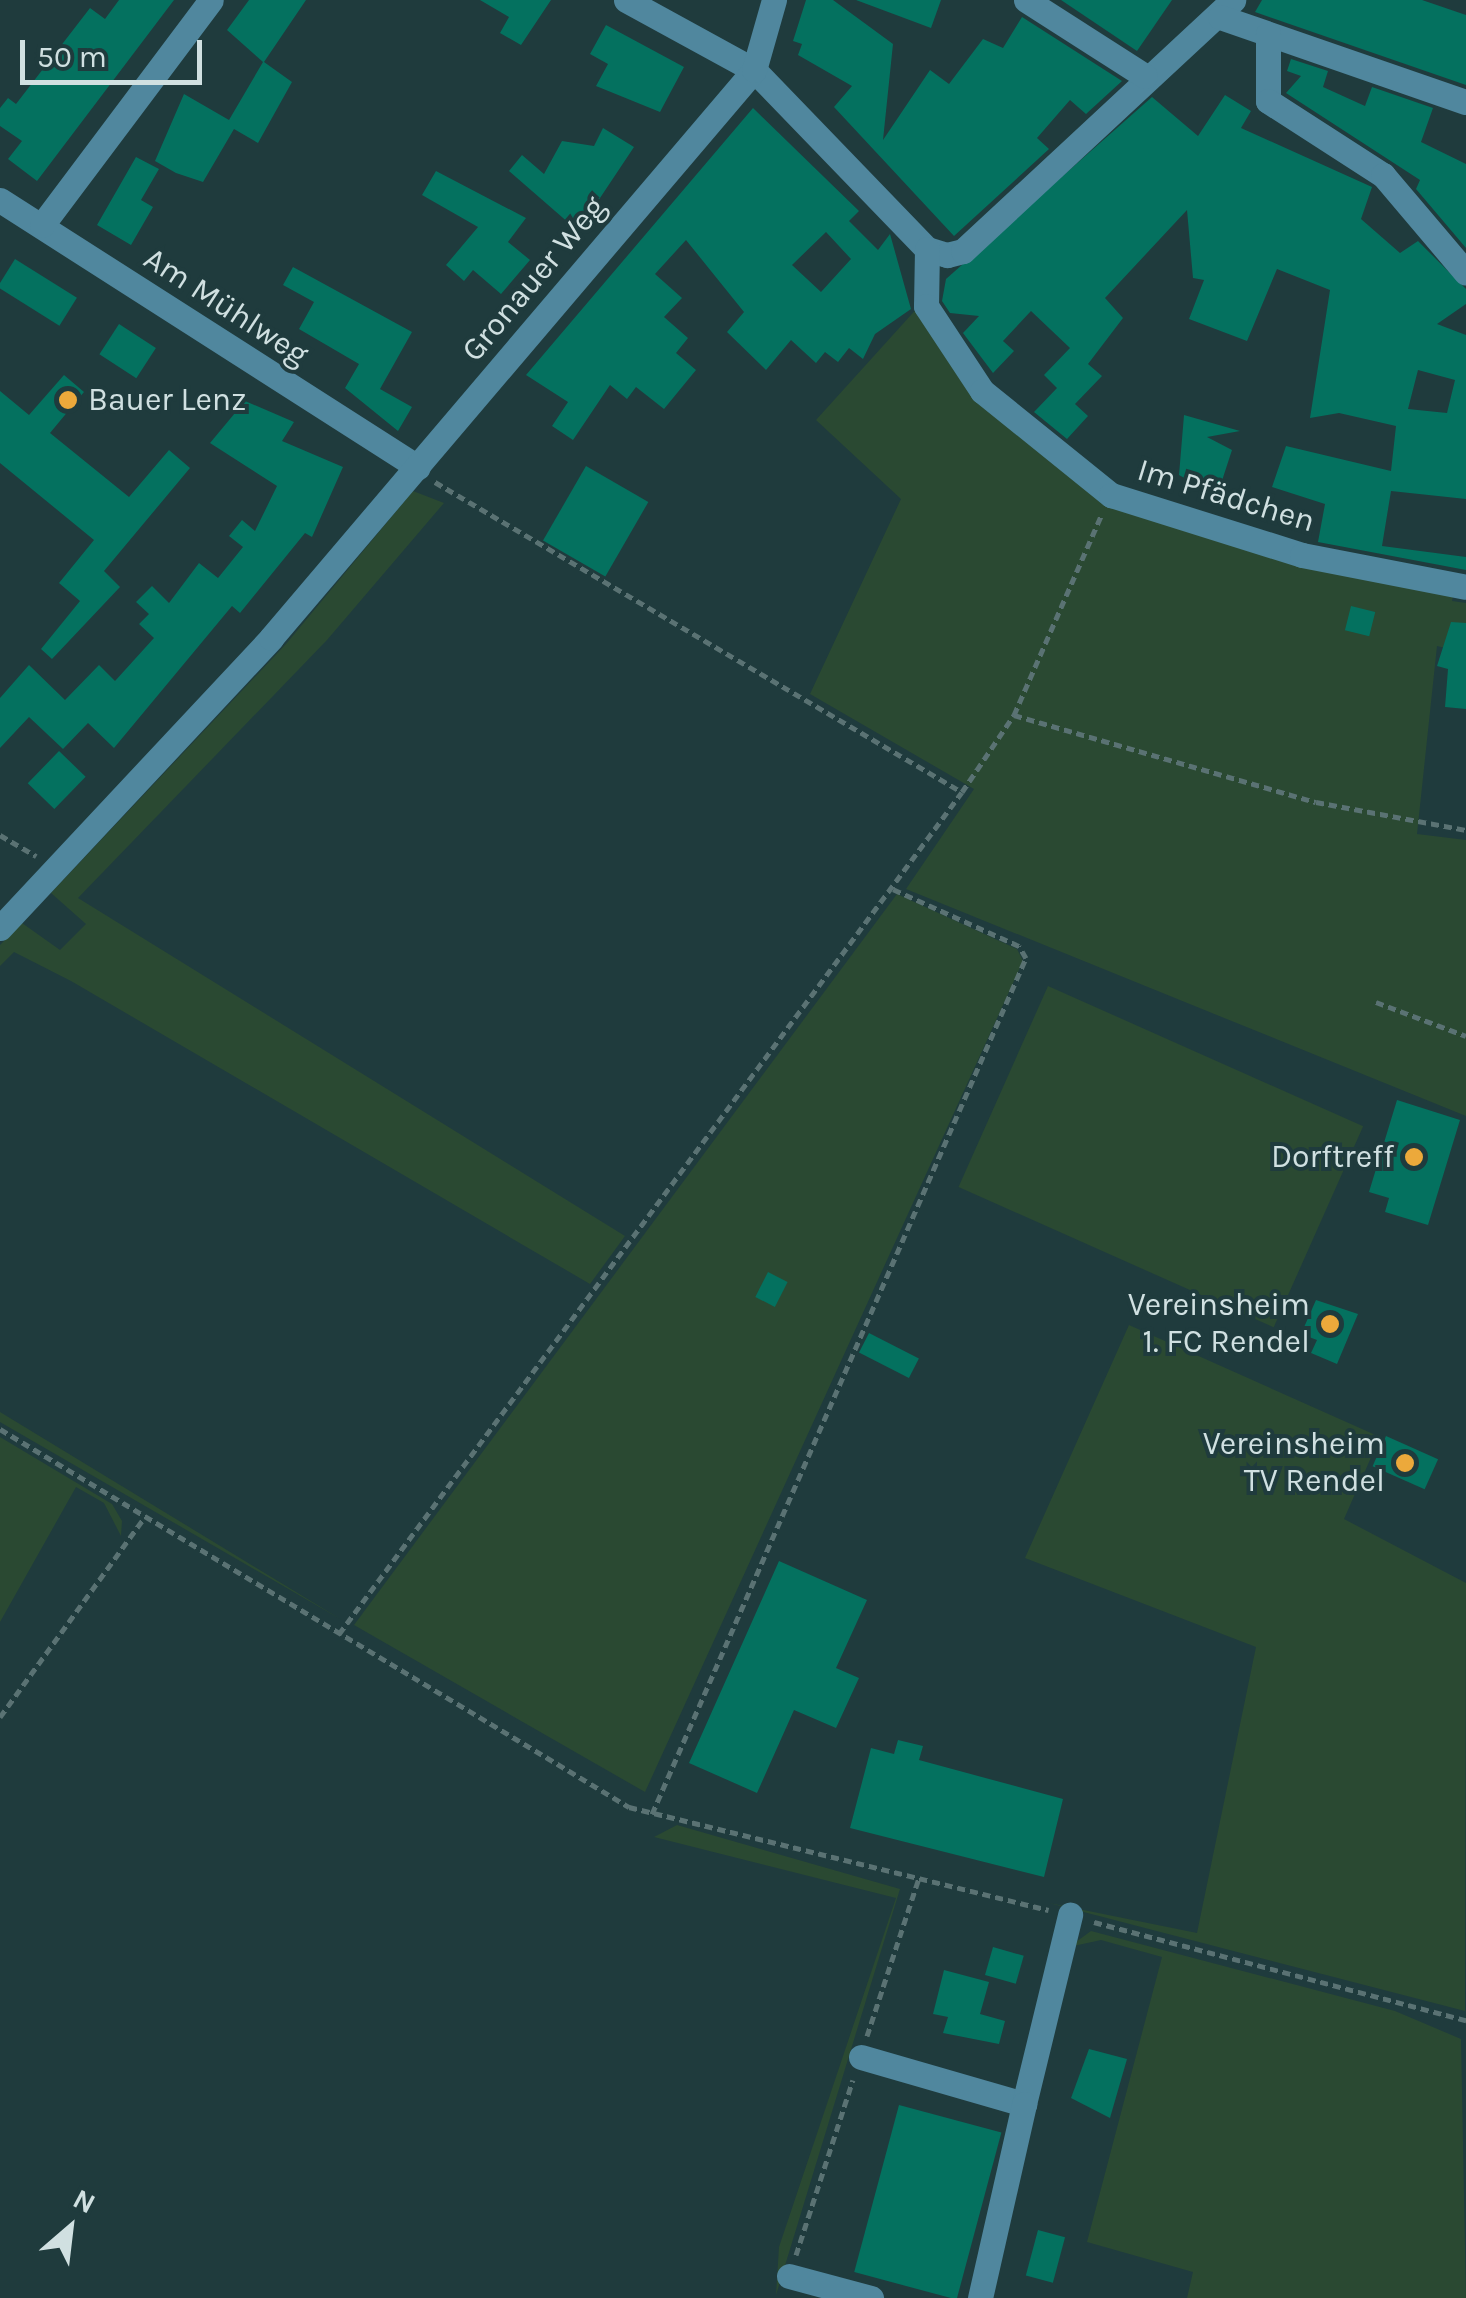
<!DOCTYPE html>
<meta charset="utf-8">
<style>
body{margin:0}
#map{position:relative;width:1466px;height:2298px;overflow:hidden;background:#1f3b3d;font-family:Karla,sans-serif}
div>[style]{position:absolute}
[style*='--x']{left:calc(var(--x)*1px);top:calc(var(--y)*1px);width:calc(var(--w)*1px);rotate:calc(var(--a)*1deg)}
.green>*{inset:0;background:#2a4932;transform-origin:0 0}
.building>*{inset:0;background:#04715f;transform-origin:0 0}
.path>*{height:5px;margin-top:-2.5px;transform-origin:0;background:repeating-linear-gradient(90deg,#5a7273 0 8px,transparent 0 13px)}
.minor>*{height:25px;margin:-12.5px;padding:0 12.5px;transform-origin:12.5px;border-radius:12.5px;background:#50879e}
.dots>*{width:28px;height:28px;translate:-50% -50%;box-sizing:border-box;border:5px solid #1f3b3d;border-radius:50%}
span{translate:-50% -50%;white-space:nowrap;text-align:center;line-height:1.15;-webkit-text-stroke:8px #1f3b3d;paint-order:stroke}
.street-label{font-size:32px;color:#d0e0e1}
.poi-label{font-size:32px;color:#d0e0e1}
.left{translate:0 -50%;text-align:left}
.right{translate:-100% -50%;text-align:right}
.north{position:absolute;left:20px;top:2178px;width:100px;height:100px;-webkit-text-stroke:8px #1f3b3d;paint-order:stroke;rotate:28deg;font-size:28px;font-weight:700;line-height:40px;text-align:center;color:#d0e0e1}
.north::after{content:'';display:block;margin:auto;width:35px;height:45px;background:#d0e0e1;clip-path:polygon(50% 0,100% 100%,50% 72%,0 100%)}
.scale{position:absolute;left:20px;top:40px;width:182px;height:45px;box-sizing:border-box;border:5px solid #d0e0e1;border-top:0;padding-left:12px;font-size:30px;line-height:35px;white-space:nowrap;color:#d0e0e1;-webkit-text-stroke:8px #1f3b3d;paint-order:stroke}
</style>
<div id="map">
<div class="green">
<div style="clip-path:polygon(920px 305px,973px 388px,1102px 495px,1454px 591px,1452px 601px,1466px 603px,1466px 653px,1437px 646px,1417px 834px,1466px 840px,1466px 1116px,906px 889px,974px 789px,810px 694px,901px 499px,816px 420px)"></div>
<div style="clip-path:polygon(413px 491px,444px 503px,327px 640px,78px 898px,625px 1236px,590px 1284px,71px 981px,14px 952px,0 966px,0 945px,22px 923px,60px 950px,86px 924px,51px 893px,286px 644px)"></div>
<div style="clip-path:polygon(897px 894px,1017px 949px,1023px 961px,645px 1792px,354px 1625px)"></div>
<div style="left:1048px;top:986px;width:345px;height:220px;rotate:24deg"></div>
<div style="clip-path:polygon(1129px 1325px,1380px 1437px,1344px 1519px,1466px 1583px,1465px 2011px,1049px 1903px,1197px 1933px,1256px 1647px,1025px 1558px)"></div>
<div style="clip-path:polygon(0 1412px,342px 1620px,0 1422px)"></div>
<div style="clip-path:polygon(0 1437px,112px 1504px,122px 1521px,121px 1536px,104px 1503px,76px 1487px,0 1622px)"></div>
<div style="clip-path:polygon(677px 1825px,900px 1889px,776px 2295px,779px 2247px,896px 1898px,654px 1837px)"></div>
<div style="clip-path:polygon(1091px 1931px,1395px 2011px,1461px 2039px,1466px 2298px,1187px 2298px,1193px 2272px,1087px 2242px,1162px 1957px,1101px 1940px,1069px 1947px)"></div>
</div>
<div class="building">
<div style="clip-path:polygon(119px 0,174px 0,37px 181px,8px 159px,22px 141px,0 126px,0 108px,8px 98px,16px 104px,90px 8px,105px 19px)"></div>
<div style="clip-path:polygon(249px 0,306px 0,264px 62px,292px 82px,258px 143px,234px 129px,203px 182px,176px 173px,155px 161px,184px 94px,229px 120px,263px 62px,227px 30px)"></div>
<div style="clip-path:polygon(480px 0,551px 0,521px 45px,500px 33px,509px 17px)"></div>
<div style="clip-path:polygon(806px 0,833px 0,893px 44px,883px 140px,930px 70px,949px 84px,983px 39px,1003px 48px,1022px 17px,1122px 81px,1086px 114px,1070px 100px,1037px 138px,1049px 149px,954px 236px,834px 107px,852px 86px,798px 55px,802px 44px,793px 41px)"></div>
<div style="clip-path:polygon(856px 0,941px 0,931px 28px)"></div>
<div style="clip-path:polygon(1061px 0,1172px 0,1137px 51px)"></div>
<div style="clip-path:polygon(1262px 0,1422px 0,1466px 15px,1466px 85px,1255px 12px)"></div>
<div style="clip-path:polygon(606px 25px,684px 67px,660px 112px,596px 86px,608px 64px,590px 54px)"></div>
<div style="clip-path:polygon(1291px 59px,1328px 71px,1323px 87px,1365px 106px,1372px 87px,1433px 108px,1421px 142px,1466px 164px,1466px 248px,1416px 189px,1420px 180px,1286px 93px,1301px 76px,1287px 71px)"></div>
<div style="clip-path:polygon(evenodd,1225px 95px,1251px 111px,1241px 128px,1372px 187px,1361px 219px,1400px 253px,1418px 241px,1466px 289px,1466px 304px,1437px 324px,1466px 335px,1466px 499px,1391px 491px,1382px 546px,1466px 557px,1466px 570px,1318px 542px,1325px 504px,1272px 487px,1286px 446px,1391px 471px,1396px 426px,1339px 413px,1310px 418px,1330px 290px,1277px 269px,1247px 341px,1189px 319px,1204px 280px,1193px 278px,1187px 210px,1105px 298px,1123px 318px,1088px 364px,1102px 376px,1075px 404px,1088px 416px,1067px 439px,1034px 412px,1057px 388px,1044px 375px,1070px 348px,1031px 311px,1003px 341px,1014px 351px,993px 373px,963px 333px,979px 316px,950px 313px,942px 301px,946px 279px,1152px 97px,1198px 136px,1225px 95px,1418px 370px,1455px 380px,1447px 413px,1408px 409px,1418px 370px)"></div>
<div style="clip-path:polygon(evenodd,753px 108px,859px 211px,849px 221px,878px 250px,890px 234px,911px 309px,875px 334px,863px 359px,849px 348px,838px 362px,825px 352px,816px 363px,791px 340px,766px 370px,727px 332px,744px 312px,686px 240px,655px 274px,682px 298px,664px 317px,688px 338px,676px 353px,696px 370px,664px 409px,636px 387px,627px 399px,610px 385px,573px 440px,552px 426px,568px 402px,526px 375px,753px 108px,826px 232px,851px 259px,821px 292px,792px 265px,826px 232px)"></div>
<div style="clip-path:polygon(603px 128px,634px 147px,578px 231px,509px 171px,522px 155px,544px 174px,562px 141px,594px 146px)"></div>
<div style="clip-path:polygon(136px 157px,159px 169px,141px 200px,153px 207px,131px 245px,97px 225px)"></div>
<div style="clip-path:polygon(436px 171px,526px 218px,508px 242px,530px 260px,501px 294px,473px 270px,464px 281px,446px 265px,478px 227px,422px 195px)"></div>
<div style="left:15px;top:259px;width:73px;height:33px;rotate:32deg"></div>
<div style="clip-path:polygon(293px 267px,412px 332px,380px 389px,412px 407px,398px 431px,345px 388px,359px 364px,299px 329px,314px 302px,283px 285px)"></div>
<div style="left:119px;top:324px;width:44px;height:36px;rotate:33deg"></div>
<div style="clip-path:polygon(64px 375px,84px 392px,50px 433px,129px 497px,169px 450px,190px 468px,104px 571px,120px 587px,52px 659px,41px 649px,80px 601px,59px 583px,94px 540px,0 463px,0 391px,29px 415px)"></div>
<div style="clip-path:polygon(245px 401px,294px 422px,282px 441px,343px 467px,312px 537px,305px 533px,240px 613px,232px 606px,114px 748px,88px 723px,63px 749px,29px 717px,0 748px,0 698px,29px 665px,65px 700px,99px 665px,115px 681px,154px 638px,139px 624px,149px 614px,136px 602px,152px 586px,169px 603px,199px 563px,218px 578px,243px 547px,229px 536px,242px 520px,255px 531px,277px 486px,210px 443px)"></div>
<div style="clip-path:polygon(1184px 415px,1240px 431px,1207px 437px,1232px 450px,1217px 496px,1179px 475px)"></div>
<div style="left:586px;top:466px;width:72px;height:86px;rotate:30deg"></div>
<div style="left:1351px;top:606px;width:25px;height:25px;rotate:14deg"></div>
<div style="clip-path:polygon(1451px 622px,1466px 623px,1466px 709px,1445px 707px,1448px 669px,1437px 666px)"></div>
<div style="left:59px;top:751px;width:37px;height:45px;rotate:44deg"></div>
<div style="clip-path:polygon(1397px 1100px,1460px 1120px,1428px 1225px,1385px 1212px,1389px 1198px,1369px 1192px)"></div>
<div style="left:768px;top:1272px;width:22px;height:28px;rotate:27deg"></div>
<div style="clip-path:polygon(1316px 1300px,1358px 1314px,1337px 1364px,1311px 1353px,1317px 1340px,1301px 1334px)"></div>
<div style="left:869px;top:1333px;width:56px;height:22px;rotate:27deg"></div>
<div style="left:1386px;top:1436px;width:57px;height:33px;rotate:24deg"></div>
<div style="clip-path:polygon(779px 1561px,867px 1600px,836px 1668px,859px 1678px,836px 1728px,794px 1710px,757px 1793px,689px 1763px)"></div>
<div style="clip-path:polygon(898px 1740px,923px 1746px,919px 1760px,1063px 1799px,1044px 1877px,850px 1828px,871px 1748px,894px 1754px)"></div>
<div style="left:993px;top:1947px;width:32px;height:29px;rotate:16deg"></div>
<div style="clip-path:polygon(944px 1970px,989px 1982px,980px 2014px,1005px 2021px,999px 2044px,943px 2033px,948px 2017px,933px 2014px)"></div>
<div style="clip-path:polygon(1089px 2049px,1127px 2059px,1110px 2118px,1071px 2098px)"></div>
<div style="left:899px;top:2105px;width:106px;height:173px;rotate:15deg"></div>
<div style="left:1038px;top:2230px;width:28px;height:47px;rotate:15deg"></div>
</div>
<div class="path">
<div style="--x:435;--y:482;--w:611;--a:30.47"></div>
<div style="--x:1014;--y:715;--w:314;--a:16.1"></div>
<div style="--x:1316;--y:802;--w:153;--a:10.6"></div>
<div style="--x:0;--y:835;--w:42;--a:30.3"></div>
<div style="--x:1376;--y:1002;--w:96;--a:20.7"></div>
<div style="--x:0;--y:1429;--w:734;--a:31"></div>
<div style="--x:629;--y:1807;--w:432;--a:13.8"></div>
<div style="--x:339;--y:1634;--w:1047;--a:-53.5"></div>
<div style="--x:962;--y:792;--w:93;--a:-56"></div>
<div style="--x:1014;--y:715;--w:217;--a:-66.4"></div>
<div style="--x:0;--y:1717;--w:247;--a:-54.1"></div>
<div style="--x:652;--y:1814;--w:934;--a:-66.4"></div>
<div style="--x:1026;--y:958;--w:14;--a:-120"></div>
<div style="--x:1019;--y:946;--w:138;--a:-155.7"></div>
<div style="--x:1094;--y:1922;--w:385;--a:14.8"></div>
<div style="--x:867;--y:2036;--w:166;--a:-71.8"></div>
<div style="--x:796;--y:2255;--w:184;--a:-72"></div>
</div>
<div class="minor">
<div style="--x:626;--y:0;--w:146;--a:28.7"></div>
<div style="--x:754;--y:70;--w:249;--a:46"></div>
<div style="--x:927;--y:249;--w:21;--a:17"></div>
<div style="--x:947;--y:255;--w:16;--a:-14"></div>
<div style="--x:963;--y:251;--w:369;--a:-42.9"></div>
<div style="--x:1026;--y:0;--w:141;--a:32.6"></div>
<div style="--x:1220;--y:17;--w:260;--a:19.1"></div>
<div style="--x:1268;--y:34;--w:67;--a:90"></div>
<div style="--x:1268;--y:101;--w:137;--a:32.8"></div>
<div style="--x:1383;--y:175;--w:128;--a:49.7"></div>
<div style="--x:0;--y:200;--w:496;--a:32.6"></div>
<div style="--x:42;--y:225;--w:281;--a:-53.1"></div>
<div style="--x:927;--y:249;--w:57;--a:91"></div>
<div style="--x:926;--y:306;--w:102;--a:56.6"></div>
<div style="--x:982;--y:391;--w:166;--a:38.9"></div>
<div style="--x:1111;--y:495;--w:200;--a:17.4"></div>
<div style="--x:1302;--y:555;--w:167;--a:11"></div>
<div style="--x:0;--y:928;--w:397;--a:-46.9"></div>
<div style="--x:271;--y:638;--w:746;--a:-49.62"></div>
<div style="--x:754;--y:70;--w:73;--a:-74.1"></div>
<div style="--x:861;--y:2057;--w:170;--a:16.1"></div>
<div style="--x:1024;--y:2104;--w:195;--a:-76.3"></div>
<div style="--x:789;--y:2276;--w:85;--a:15"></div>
<div style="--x:980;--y:2298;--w:199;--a:-77.2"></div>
</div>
<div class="dots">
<div style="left:68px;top:400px;background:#eca93b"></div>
<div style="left:1414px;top:1157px;background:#eca93b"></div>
<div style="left:1330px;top:1324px;background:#eca93b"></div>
<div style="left:1405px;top:1463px;background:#eca93b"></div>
</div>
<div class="street-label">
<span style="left:534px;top:279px;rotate:-50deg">Gronauer Weg</span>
<span style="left:226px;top:307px;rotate:33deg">Am Mühlweg</span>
<span style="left:1226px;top:496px;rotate:17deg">Im Pfädchen</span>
</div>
<div class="poi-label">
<span class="left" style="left:88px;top:400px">Bauer Lenz</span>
<span class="right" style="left:1394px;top:1157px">Dorftreff</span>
<span class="right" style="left:1310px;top:1324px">Vereinsheim<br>1. FC Rendel</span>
<span class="right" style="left:1385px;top:1463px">Vereinsheim<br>TV Rendel</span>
</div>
<div class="north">N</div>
<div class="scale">50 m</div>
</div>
